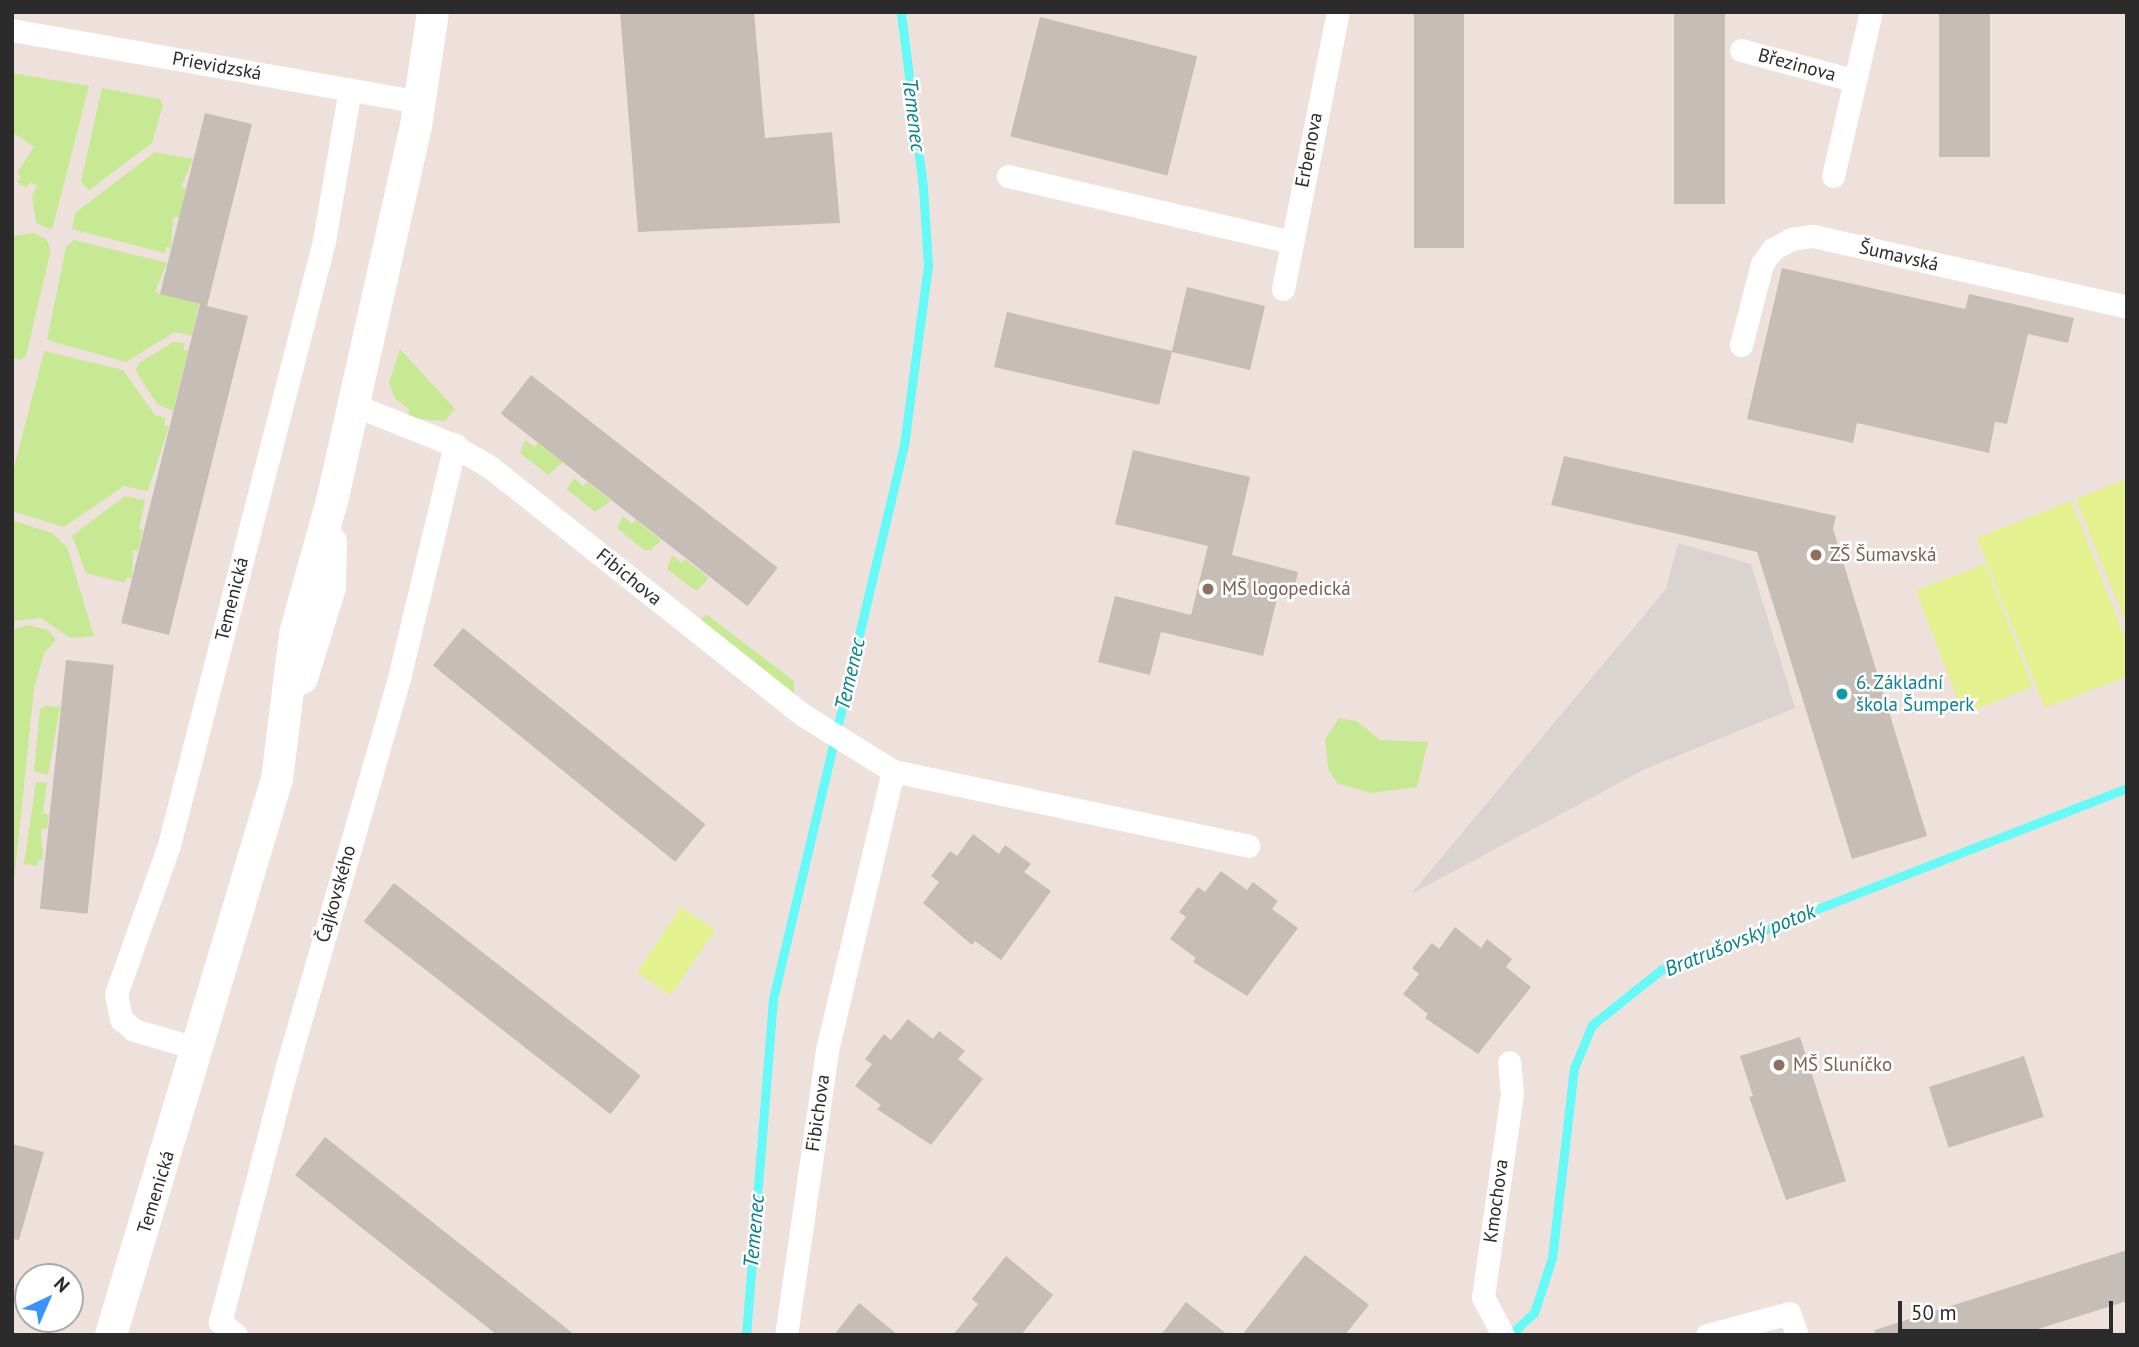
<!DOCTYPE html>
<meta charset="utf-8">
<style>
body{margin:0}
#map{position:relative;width:2139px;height:1347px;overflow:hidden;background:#eee1dc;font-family:"PT Sans",sans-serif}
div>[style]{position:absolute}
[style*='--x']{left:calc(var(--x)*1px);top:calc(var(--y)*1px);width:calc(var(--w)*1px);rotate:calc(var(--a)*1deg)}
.green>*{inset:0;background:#c8e993}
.pitch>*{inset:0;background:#e3f28e;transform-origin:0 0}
.plaza>*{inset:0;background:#dad3cf}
.stream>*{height:9px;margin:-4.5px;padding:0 4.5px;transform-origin:4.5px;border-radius:4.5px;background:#65f9f8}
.building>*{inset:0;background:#c6bdb7;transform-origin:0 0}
.street>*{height:23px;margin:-11.5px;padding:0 11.5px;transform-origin:11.5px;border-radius:11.5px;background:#fff}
.secondary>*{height:32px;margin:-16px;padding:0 16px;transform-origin:16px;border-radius:16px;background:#fff}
.dots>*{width:19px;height:19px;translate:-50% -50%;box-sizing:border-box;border:4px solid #fff;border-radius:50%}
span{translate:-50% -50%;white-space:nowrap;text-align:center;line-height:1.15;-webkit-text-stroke:5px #fff;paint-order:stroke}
.street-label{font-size:19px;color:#2b2b2b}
.education-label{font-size:19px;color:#785e54}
.left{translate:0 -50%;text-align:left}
.culture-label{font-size:19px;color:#0d838f}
.water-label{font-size:21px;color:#04818a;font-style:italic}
.frame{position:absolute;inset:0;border:14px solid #2b2b2b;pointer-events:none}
.north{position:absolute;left:14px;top:1263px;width:70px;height:70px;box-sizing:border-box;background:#fff;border:2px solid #aaa;border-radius:50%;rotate:44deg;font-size:19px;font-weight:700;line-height:28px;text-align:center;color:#2b2b2b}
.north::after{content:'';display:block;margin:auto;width:24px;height:32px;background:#3894ff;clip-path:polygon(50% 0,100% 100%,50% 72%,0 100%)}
.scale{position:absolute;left:1898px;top:1301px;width:215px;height:32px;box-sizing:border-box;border:4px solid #2b2b2b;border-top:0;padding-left:9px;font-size:21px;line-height:24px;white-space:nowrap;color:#2b2b2b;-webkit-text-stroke:5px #fff;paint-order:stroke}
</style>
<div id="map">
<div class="green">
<div style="clip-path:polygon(12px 73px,89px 86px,52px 230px,36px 223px,32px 196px,37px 186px,30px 182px,26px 188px,17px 182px,21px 176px,17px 173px,34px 147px,12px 132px)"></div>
<div style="clip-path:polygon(102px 88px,160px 99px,163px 105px,152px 143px,89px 190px,81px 182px)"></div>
<div style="clip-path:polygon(155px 152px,193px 159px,181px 187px,186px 189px,179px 218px,173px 217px,171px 248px,166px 247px,165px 253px,72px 229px,75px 213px)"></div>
<div style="clip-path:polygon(34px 233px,46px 239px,51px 249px,26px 356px,20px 360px,12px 357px,12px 236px)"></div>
<div style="clip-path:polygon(74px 240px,167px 263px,155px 292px,199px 304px,192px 336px,174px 332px,126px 362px,47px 340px,66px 247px)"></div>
<div style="clip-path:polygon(173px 342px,185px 343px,183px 350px,188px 351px,173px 411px,157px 404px,136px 371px,138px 364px)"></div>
<div style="clip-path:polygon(400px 349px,455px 409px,445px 421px,408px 418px,409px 409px,395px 399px,389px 383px)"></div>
<div style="clip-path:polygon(44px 351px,123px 370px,155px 415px,166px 418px,164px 425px,169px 426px,148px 491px,124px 486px,64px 527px,12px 511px,12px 476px)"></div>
<div style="clip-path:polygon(525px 440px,535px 447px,538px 443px,563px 462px,548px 475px,520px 453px)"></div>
<div style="clip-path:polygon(574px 478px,583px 486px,587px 482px,611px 501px,595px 512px,567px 489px)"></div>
<div style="clip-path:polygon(125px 496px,145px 500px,139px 529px,143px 530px,138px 551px,133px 550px,132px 578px,127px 577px,125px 583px,86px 573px,72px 536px)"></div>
<div style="clip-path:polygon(623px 516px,632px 524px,636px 520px,661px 540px,651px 550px,644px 550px,617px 528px)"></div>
<div style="clip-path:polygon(12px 520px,52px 533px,67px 547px,94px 636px,70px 638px,41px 618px,12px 621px)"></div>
<div style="clip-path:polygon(672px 555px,682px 563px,685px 559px,709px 578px,698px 590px,693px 589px,667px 569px)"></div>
<div style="clip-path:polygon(706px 614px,794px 681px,794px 694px,700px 620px)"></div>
<div style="clip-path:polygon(27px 625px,48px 630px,56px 640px,44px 653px,34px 689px,12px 901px,12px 630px)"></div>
<div style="clip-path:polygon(45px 706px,60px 707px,48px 775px,34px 771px,40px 709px)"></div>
<div style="clip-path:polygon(1339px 718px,1357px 721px,1380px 740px,1428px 742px,1417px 787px,1371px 793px,1337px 783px,1328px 769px,1325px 739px)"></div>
<div style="clip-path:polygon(36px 782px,47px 783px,43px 813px,49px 815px,47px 829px,41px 829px,43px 860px,38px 860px,37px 866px,24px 864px)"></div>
</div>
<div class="pitch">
<div style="clip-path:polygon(2127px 479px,2127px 626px,2076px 499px)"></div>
<div style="clip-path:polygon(2071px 501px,2127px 643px,2127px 676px,2045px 708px,1977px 538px)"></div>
<div style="left:1985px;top:564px;width:132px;height:74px;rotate:69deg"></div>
<div style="left:681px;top:907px;width:41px;height:79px;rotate:34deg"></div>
</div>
<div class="plaza">
<div style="clip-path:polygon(1678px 543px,1751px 564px,1795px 708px,1645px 769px,1411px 894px,1666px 589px)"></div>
</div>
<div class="stream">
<div style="--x:746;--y:1335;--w:337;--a:-85.4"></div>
<div style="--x:773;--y:999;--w:569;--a:-76.7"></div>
<div style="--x:904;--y:445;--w:182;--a:-82.4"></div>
<div style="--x:928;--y:265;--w:78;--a:-93.7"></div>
<div style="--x:923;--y:187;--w:176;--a:-97.2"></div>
<div style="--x:1510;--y:1335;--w:33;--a:-43"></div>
<div style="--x:1534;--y:1313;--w:58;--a:-71.9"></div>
<div style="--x:1552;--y:1258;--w:191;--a:-83.4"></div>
<div style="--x:1574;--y:1068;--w:47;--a:-67.3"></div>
<div style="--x:1592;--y:1025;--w:88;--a:-38.6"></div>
<div style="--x:1661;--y:970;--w:500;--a:-21.33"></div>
</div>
<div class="building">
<div style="clip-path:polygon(620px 12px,754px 12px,765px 138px,832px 132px,840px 223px,638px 232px)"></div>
<div style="left:1414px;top:12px;width:50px;height:236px"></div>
<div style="left:1674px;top:12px;width:51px;height:192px"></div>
<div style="left:1939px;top:12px;width:51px;height:145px"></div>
<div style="left:1040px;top:17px;width:162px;height:123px;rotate:14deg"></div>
<div style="clip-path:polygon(205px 113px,252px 124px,207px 306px,248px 316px,169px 635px,121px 623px,200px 304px,160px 294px)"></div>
<div style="clip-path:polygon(1782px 268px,1965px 309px,1969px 294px,2074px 318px,2068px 343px,2028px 334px,2007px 424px,1995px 422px,1989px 453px,1857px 423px,1853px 443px,1747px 419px)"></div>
<div style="clip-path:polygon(1187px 287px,1265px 306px,1250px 370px,1172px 352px,1159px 405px,994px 367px,1007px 312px,1172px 351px)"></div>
<div style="left:531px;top:375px;width:313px;height:49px;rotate:38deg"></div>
<div style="clip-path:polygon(1133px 450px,1250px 477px,1232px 555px,1298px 572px,1292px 599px,1278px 595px,1263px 656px,1161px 632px,1150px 675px,1098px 662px,1115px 596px,1191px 615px,1208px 546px,1115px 524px)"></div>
<div style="clip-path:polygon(1564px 456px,1836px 516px,1833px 529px,1927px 836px,1852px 859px,1757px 552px,1551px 505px)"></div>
<div style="left:463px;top:628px;width:312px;height:48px;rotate:39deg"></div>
<div style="left:66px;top:660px;width:48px;height:250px;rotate:6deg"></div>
<div style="clip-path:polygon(973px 834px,999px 854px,1005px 845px,1031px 864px,1024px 872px,1051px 891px,1001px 960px,975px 941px,972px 945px,923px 903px,939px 882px,931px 876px,950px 851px,957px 856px)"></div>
<div style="clip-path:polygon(1221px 871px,1247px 890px,1253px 882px,1278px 901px,1272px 909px,1298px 928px,1247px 996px,1193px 962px,1196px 958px,1170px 939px,1186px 917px,1179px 912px,1198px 887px,1205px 892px)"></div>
<div style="left:394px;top:883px;width:313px;height:49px;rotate:38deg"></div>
<div style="clip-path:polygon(1455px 927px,1481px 948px,1487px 939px,1512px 959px,1506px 967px,1531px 987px,1478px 1054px,1425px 1018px,1428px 1014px,1403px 994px,1419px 974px,1412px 968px,1432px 943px,1439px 949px)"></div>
<div style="clip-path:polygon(908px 1019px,933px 1039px,939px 1031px,965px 1051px,958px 1059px,983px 1079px,931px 1145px,877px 1109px,881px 1105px,855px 1086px,872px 1064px,865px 1059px,884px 1034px,891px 1040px)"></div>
<div style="clip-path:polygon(1800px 1037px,1846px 1181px,1786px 1200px,1749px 1097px,1753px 1096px,1740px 1056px)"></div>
<div style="left:2024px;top:1056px;width:64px;height:100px;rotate:72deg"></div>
<div style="clip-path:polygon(325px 1137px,575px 1335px,497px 1335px,295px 1175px)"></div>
<div style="clip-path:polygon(12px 1144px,44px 1152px,19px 1240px,12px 1239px)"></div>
<div style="clip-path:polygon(2127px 1250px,2127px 1301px,2019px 1335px,1875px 1335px,1875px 1330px)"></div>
<div style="clip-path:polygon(1305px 1255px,1369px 1305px,1345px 1335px,1242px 1335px)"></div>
<div style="clip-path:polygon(1006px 1256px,1053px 1295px,1021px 1335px,953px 1335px,978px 1304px,972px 1299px)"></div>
<div style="clip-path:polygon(1186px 1302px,1228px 1335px,1161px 1335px)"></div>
<div style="clip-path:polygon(859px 1303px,898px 1335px,834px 1335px)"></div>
</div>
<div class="street">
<div style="--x:12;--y:30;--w:415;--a:10"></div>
<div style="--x:1741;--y:50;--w:116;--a:15"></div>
<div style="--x:1008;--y:176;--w:291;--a:13.1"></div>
<div style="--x:1833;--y:176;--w:168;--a:-77"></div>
<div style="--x:1283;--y:289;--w:282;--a:-78.8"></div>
<div style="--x:1741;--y:345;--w:84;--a:-75.5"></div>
<div style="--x:1762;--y:264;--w:19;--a:-54"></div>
<div style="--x:1773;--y:249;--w:21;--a:-29"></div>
<div style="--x:1791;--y:239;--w:22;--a:-8"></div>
<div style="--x:1813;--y:236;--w:322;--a:12.7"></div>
<div style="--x:354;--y:405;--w:102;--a:21.8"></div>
<div style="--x:449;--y:443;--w:48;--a:30.3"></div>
<div style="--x:490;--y:467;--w:399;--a:38.4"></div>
<div style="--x:803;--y:715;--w:106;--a:31.9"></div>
<div style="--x:893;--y:771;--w:288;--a:103.3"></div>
<div style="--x:827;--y:1051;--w:287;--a:98.2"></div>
<div style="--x:893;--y:771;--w:363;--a:11.9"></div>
<div style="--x:199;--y:1049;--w:68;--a:-163.7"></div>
<div style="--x:134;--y:1030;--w:17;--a:-140"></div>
<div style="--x:121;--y:1019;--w:25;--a:-101"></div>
<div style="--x:116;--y:994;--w:158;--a:-70.4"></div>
<div style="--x:169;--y:845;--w:624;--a:-75.61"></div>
<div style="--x:324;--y:241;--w:154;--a:-80.3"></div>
<div style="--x:236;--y:1335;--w:21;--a:-141"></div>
<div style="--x:220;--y:1322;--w:260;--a:-75.3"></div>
<div style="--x:286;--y:1070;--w:412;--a:-73.9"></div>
<div style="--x:400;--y:674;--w:236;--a:-76.5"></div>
<div style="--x:1503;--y:1335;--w:43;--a:-117.8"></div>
<div style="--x:1483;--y:1297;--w:205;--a:-81.9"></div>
<div style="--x:1512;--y:1094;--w:32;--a:-95"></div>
<div style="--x:1707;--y:1335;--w:85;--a:-15"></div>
<div style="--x:1789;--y:1313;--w:23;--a:70"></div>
</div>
<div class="secondary">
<div style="--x:302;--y:678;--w:95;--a:-72.9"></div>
<div style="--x:330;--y:587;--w:45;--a:-88.7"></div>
<div style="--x:111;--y:1335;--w:580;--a:-73.38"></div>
<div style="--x:277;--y:779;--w:146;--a:-82.9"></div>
<div style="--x:295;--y:634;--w:142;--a:-74.5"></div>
<div style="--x:333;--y:497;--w:380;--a:-77.4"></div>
<div style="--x:416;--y:126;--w:115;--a:-81.5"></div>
</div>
<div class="dots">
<div style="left:1816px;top:555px;background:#8d6e63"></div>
<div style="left:1208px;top:589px;background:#8d6e63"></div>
<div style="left:1842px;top:694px;background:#0f9aa8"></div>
<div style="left:1779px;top:1065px;background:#8d6e63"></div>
</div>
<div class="street-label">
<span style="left:1797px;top:65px;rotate:15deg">Březinova</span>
<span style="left:217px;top:66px;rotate:10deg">Prievidzská</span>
<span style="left:1309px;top:150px;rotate:-79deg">Erbenova</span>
<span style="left:1899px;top:256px;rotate:13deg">Šumavská</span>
<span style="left:629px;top:577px;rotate:39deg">Fibichova</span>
<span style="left:232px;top:599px;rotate:-76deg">Temenická</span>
<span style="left:336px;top:894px;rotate:-74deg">Čajkovského</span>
<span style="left:818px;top:1113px;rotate:-82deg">Fibichova</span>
<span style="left:156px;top:1192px;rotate:-73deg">Temenická</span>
<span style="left:1496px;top:1201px;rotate:-82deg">Kmochova</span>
</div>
<div class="education-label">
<span class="left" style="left:1830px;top:555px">ZŠ Šumavská</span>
<span class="left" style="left:1222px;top:589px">MŠ logopedická</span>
<span class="left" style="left:1793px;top:1065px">MŠ Sluníčko</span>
</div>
<div class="culture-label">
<span class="left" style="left:1856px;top:694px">6. Základní<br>škola Šumperk</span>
</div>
<div class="water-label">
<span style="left:914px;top:115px;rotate:83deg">Temenec</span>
<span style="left:850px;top:674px;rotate:-77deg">Temenec</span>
<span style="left:1740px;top:940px;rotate:-22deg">Bratrušovský potok</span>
<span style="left:754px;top:1231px;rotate:-85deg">Temenec</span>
</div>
<div class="frame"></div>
<div class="north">N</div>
<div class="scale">50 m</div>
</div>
